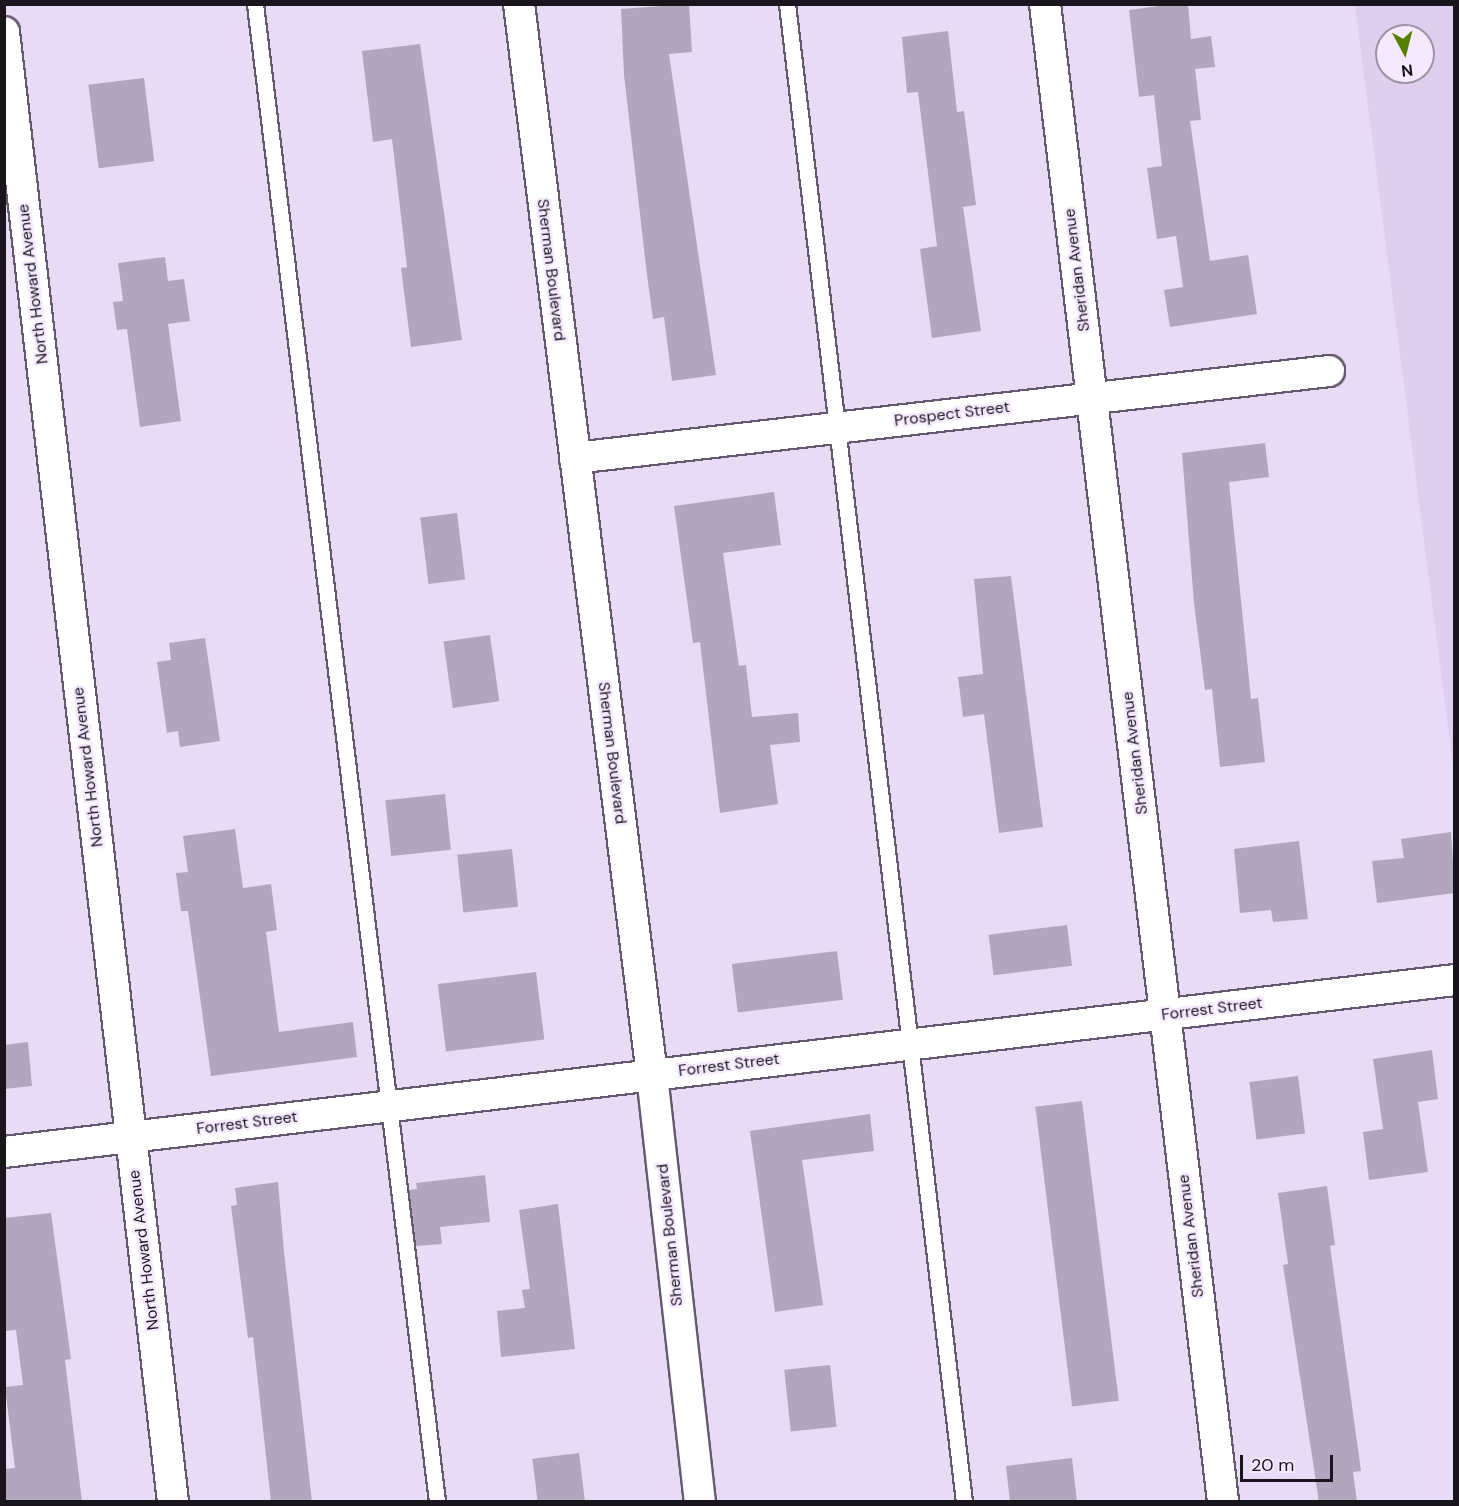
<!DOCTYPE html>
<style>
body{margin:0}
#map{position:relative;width:1459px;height:1506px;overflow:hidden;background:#e8dbf5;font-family:"DM Sans",sans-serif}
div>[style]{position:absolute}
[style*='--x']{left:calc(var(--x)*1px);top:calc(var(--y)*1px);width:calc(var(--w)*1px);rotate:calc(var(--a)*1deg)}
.built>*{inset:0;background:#dfceee}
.building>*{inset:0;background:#b2a6be;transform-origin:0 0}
.roads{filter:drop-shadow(2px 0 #65596f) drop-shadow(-2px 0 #65596f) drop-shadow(0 2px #65596f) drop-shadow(0 -2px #65596f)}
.service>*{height:15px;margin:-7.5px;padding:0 7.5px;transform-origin:7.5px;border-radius:7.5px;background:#fff}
.minor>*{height:30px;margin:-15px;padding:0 15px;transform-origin:15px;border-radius:15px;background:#fff}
span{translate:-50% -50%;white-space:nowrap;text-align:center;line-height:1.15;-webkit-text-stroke:5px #f4e9fe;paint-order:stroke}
.street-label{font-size:16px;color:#19151d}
.frame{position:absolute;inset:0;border:6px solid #19151d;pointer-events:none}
.north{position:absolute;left:1375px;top:24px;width:60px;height:60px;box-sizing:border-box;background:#f4e9fe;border:2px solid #9c94a4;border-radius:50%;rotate:173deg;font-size:16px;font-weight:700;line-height:24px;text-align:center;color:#19151d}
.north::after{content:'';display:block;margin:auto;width:21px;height:27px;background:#567f00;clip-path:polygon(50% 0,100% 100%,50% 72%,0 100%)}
.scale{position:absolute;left:1240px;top:1455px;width:93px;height:27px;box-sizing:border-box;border:3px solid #19151d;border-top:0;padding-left:8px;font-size:18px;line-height:21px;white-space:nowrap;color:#19151d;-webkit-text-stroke:4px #f4e9fe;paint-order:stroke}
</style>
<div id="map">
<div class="built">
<div style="clip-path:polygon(evenodd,1355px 5px,1454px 5px,1454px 773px,1355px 5px,1387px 36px,1423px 36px,1423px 72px,1387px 72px,1387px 36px)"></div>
</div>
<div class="building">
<div style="clip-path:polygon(689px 4px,692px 52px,669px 54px,716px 375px,672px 381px,664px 317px,653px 319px,647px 275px,624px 75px,621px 9px)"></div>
<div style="clip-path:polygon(1175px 4px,1188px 4px,1191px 39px,1211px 36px,1215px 67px,1195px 69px,1201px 120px,1190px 121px,1210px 261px,1248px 255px,1257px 314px,1170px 327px,1164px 290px,1183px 287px,1176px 236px,1157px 239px,1147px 168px,1162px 166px,1154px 95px,1139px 97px,1129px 10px)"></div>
<div style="clip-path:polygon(948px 31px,957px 112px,964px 111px,976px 205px,963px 207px,981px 331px,932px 338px,920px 249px,937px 246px,918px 92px,907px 93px,902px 37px)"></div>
<div style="clip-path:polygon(420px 44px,462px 340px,411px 347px,401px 268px,407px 267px,392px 139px,373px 142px,362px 51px)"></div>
<div style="left:144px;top:78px;width:84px;height:56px;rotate:83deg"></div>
<div style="clip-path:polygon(165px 257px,168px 281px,184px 279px,190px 321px,168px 324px,181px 421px,140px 427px,127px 329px,117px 330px,113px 302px,123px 301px,118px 263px)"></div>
<div style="clip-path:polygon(1265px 443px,1269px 477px,1229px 482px,1251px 699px,1258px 698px,1265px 762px,1220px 767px,1212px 689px,1205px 690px,1194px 603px,1182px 453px)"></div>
<div style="clip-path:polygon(774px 492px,781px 545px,723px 553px,739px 666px,746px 665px,752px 717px,798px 713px,800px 742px,770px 745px,778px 804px,720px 813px,700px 642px,693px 643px,674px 506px)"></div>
<div style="left:457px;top:513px;width:67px;height:37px;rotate:83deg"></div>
<div style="clip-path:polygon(1011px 576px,1043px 827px,999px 833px,984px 714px,963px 717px,958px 677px,983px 674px,974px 579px)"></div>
<div style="left:490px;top:635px;width:67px;height:47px;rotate:82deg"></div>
<div style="clip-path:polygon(205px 638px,220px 741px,180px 747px,178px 731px,167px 733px,157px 662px,171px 660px,169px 643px)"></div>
<div style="left:445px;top:794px;width:56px;height:60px;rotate:84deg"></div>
<div style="clip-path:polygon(235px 829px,243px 888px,271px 884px,277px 930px,266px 932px,279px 1032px,353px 1022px,357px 1057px,211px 1076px,188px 911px,181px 911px,176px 873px,188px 872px,183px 836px)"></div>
<div style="clip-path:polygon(1451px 832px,1455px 893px,1377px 903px,1372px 861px,1404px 858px,1401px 839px)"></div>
<div style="clip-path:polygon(1299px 841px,1308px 919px,1273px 922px,1271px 910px,1240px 913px,1234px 849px)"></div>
<div style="left:512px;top:849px;width:58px;height:55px;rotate:84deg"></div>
<div style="left:1067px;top:925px;width:41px;height:79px;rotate:83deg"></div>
<div style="left:837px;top:951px;width:49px;height:106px;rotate:83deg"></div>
<div style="left:536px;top:972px;width:68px;height:99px;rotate:83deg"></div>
<div style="clip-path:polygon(28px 1042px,32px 1086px,4px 1089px,4px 1045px)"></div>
<div style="clip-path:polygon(1432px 1050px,1438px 1099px,1418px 1102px,1428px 1172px,1369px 1180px,1363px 1132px,1383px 1129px,1373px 1059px)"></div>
<div style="left:1298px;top:1076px;width:58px;height:49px;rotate:83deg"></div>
<div style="left:1082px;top:1101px;width:302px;height:47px;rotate:83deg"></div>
<div style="clip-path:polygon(870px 1114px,874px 1151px,802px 1160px,823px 1305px,775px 1312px,750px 1131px)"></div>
<div style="clip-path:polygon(485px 1175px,490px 1222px,440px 1227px,442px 1244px,416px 1246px,409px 1190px,417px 1189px,416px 1183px)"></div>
<div style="clip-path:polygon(278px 1182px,284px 1252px,312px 1502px,271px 1502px,253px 1337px,248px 1338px,231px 1206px,237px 1205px,235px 1188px)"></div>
<div style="clip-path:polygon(1327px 1186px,1335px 1245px,1330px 1246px,1361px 1471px,1353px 1472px,1357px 1502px,1319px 1502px,1283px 1265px,1288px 1264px,1278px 1193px)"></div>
<div style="clip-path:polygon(558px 1204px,575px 1349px,501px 1357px,497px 1311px,525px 1308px,522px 1290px,530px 1289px,519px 1210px)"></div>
<div style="clip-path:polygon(51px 1213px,71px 1359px,65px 1360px,82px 1502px,4px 1502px,4px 1469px,15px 1468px,5px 1387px,23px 1385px,16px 1330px,4px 1331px,4px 1218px)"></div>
<div style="left:830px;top:1365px;width:62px;height:46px;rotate:84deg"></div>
<div style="left:579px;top:1453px;width:49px;height:47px;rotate:83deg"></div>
<div style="clip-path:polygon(1072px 1458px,1077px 1502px,1010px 1502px,1006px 1466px)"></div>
</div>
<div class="roads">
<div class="service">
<div style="--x:255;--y:4;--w:1509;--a:83.07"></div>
<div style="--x:787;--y:4;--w:1508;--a:83.26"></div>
</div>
<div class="minor">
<div style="--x:519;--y:4;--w:1079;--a:82.92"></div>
<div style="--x:652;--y:1075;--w:430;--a:83.6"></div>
<div style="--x:1045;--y:4;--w:1509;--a:83.22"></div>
<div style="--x:4;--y:32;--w:1480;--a:83.44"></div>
<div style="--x:575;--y:458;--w:759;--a:-6.58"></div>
<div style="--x:4;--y:1152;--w:1460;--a:-6.76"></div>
</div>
</div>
<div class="street-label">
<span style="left:551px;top:270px;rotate:83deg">Sherman Boulevard</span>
<span style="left:1077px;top:270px;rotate:-97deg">Sheridan Avenue</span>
<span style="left:33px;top:284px;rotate:-97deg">North Howard Avenue</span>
<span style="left:952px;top:414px;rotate:-7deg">Prospect Street</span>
<span style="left:612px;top:753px;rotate:83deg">Sherman Boulevard</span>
<span style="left:1135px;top:753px;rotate:-97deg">Sheridan Avenue</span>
<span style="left:88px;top:767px;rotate:-97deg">North Howard Avenue</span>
<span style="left:1212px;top:1009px;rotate:-7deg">Forrest Street</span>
<span style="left:729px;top:1065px;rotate:-7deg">Forrest Street</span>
<span style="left:247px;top:1123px;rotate:-7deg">Forrest Street</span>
<span style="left:670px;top:1235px;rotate:-96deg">Sherman Boulevard</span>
<span style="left:1191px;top:1236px;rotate:-97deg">Sheridan Avenue</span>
<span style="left:144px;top:1250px;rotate:-97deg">North Howard Avenue</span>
</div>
<div class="frame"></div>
<div class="north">N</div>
<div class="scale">20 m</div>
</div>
